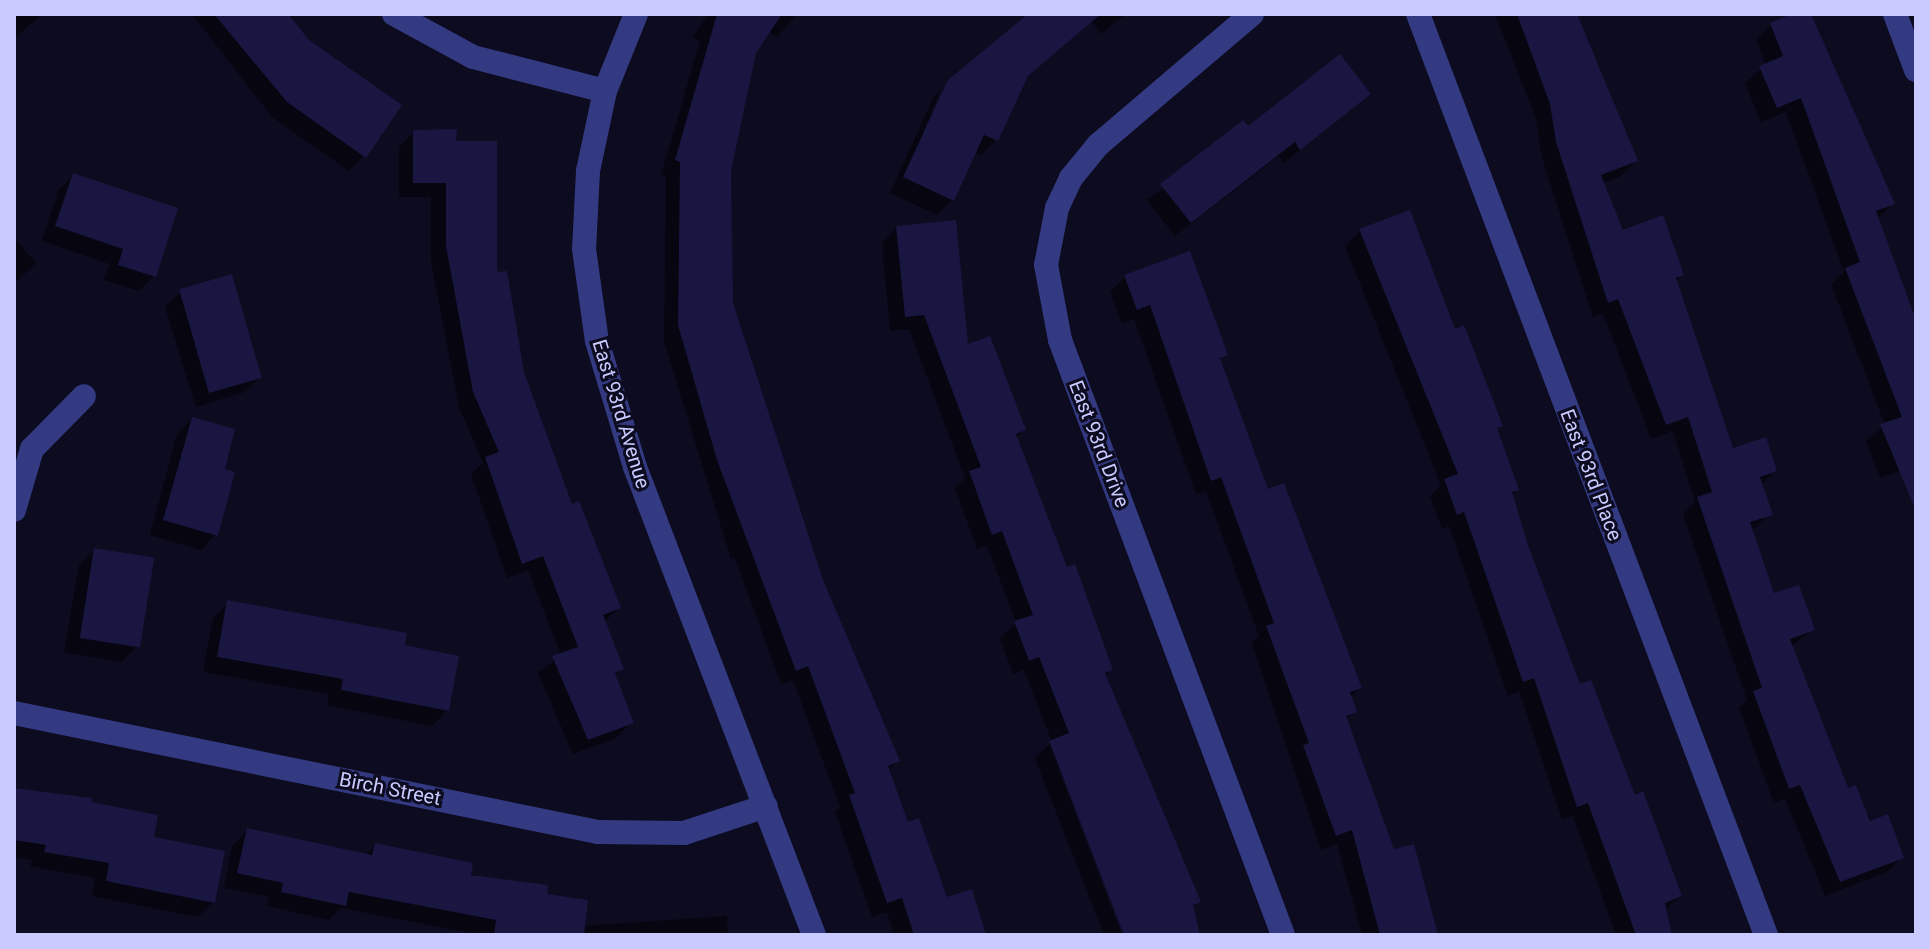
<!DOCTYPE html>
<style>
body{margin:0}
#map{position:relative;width:1930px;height:949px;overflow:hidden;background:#0c0b1f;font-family:Roboto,sans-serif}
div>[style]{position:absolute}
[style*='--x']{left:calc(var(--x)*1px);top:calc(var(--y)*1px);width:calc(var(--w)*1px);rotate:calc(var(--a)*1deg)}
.shadow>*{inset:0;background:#0007}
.building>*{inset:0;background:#191641;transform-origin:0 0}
.street>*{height:24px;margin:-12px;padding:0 12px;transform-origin:12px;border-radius:12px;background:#333a81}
span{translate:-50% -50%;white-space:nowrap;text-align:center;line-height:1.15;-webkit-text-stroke:6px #0c0b1f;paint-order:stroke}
.street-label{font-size:20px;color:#c9caff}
.frame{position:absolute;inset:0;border:16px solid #c9caff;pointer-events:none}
</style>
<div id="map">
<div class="shadow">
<div style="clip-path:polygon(14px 14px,43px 14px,14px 38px)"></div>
<div style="clip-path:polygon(192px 14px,283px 14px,308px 42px,364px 156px,349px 171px,272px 117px)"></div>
<div style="clip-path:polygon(708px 14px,797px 14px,777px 37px,768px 31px,754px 52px,729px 171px,731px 304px,821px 580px,898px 761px,887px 771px,907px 825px,946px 900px,984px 935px,894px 935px,887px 912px,872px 917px,835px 812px,840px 807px,793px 680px,781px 684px,735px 558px,731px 559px,664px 341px,666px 176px,661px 175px,700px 41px,693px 37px)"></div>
<div style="clip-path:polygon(1030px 14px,1126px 14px,1101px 34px,1092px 22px,1024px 79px,996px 140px,981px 155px,974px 152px,952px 200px,937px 215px,890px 193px,933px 98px,941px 89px,901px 187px,949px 82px)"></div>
<div style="clip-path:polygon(1495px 14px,1575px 14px,1636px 161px,1621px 176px,1602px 183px,1622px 232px,1682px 275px,1675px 282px,1732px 451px,1774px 471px,1761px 485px,1770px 514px,1751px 531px,1773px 596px,1813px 629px,1791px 647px,1847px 790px,1902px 857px,1887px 872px,1825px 896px,1785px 798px,1774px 803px,1739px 708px,1747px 700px,1683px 514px,1695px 502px,1673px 431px,1651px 439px,1603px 313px,1593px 317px,1542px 158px,1536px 119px)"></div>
<div style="clip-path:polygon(1797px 14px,1809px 14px,1892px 204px,1877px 219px,1916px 332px,1916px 489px,1908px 468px,1880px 478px,1866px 441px,1885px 425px,1831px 284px,1844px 272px,1786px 112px,1761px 122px,1745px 83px,1766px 65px,1756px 40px,1771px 25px)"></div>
<div style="clip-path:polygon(1368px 94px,1284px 163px,1279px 156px,1175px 236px,1147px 200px,1248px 129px)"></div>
<div style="clip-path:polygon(414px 132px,454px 143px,522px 372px,571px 506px,619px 608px,604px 622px,622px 668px,614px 676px,631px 723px,616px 738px,573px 754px,538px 673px,561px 655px,528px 570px,507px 578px,471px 474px,483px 463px,459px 407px,431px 262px,431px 197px,399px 197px,399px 147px)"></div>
<div style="clip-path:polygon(73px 176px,154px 276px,139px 291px,104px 280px,109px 264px,42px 241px,58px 191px)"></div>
<div style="clip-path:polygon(897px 227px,967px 347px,1024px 430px,1016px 438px,1065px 570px,1111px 670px,1104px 676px,1198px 901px,1192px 908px,1198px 935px,1127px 935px,1050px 747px,1122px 935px,1104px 935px,1035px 758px,1052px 742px,1024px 670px,1013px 674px,1000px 638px,1016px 623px,987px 545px,977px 549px,955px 488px,965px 478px,909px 329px,890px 331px,882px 243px)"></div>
<div style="clip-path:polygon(1360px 231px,1454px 331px,1501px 425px,1495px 431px,1517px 489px,1511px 495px,1526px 546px,1579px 687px,1680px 896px,1665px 911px,1670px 935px,1616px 935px,1573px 816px,1562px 820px,1519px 691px,1508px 696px,1449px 526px,1442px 529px,1430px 496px,1441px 485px,1345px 246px)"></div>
<div style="clip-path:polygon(14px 238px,36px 263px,14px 284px)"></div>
<div style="clip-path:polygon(1125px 277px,1225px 354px,1219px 361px,1267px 491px,1360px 687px,1350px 698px,1354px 711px,1345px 720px,1392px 851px,1435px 935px,1362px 935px,1337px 844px,1321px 850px,1252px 643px,1259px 636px,1206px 491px,1196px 494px,1134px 319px,1122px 324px,1110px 292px)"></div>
<div style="clip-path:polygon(180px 292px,260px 377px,245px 392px,196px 407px,165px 307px)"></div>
<div style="clip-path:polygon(192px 419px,222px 471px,216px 534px,201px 550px,150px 535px,177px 434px)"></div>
<div style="clip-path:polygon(95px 550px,136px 647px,121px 662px,64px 652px,79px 565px)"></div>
<div style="clip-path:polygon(228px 603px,402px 647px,447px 710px,432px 726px,327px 705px,329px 694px,203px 672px,213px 618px)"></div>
<div style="clip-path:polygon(14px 789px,89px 804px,152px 839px,213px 902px,198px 917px,92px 896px,95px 878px,30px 866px,32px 860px,14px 857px)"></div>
<div style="clip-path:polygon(247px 831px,365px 856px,375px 845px,545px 896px,583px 926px,727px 916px,728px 935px,482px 935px,341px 908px,329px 920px,267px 906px,269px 897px,224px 888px,232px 846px)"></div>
</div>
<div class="building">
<div style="clip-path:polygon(214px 14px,288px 14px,309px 40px,402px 105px,366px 158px,287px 102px)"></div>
<div style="clip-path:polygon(717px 14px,782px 14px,756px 53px,731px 171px,733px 303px,823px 580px,900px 761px,888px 766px,908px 822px,919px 818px,947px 897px,972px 889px,986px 935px,914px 935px,902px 898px,887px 903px,849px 795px,855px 793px,808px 666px,796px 671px,717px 460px,678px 325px,680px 162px,675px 160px)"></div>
<div style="clip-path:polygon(1028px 14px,1101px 14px,1028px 76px,998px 141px,984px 135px,954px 201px,903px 177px,948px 80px)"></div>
<div style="clip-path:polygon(1517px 14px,1577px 14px,1638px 161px,1601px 175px,1623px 230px,1663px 215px,1684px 275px,1676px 278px,1733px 448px,1766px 437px,1777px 471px,1760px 477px,1773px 515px,1750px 522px,1774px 593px,1799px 585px,1815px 630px,1790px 639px,1848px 788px,1856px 785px,1870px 821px,1888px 814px,1904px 858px,1840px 882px,1800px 785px,1789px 789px,1753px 691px,1762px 688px,1697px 497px,1712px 492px,1688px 417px,1666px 425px,1618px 299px,1608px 303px,1556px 142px,1550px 104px)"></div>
<div style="clip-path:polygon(1792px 14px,1811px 14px,1895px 204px,1876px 211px,1916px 320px,1916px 511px,1880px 424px,1902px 417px,1845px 268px,1860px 262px,1801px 98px,1777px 108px,1759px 66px,1783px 56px,1770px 23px)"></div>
<div style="clip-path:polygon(1340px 54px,1371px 94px,1300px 150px,1295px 142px,1191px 223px,1160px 184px,1243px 120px,1248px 126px)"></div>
<div style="clip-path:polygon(457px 129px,456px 141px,497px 141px,497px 272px,507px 271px,524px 372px,572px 504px,579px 501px,621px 608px,603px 615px,624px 669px,615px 673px,634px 723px,588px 740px,552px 656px,578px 647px,543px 556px,522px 564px,485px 457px,499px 452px,473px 392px,446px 246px,446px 183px,413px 183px,413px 130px)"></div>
<div style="clip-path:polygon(73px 173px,178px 208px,156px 277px,118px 265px,123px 249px,55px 226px)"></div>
<div style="clip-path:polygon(1410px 210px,1455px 329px,1464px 325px,1503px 426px,1497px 428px,1519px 490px,1512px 492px,1528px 545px,1580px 684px,1591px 680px,1635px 795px,1643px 791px,1682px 896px,1665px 903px,1672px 935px,1636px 935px,1588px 803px,1577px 807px,1534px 678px,1523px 682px,1464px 512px,1457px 515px,1444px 479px,1458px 474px,1359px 229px)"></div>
<div style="clip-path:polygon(956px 220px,968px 344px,990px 336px,1026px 430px,1016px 434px,1067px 567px,1075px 564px,1113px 670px,1105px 673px,1201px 902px,1193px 905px,1200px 935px,1124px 935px,1049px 741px,1069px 733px,1039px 657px,1029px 661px,1014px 621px,1033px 615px,1002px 531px,992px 535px,969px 471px,981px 467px,924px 315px,905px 317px,896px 226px)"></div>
<div style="clip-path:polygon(1190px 251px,1228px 355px,1220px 358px,1268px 489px,1284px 483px,1362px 688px,1350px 692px,1357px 712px,1346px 716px,1394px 849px,1414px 844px,1438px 935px,1380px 935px,1352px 830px,1336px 836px,1303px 745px,1309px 743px,1266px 626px,1274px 623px,1221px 477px,1211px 481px,1150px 305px,1137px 310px,1124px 275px)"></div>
<div style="left:232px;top:274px;width:108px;height:55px;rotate:74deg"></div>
<div style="clip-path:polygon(192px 417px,235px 429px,225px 469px,235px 472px,218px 536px,163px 520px)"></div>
<div style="left:94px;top:548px;width:61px;height:91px;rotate:9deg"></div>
<div style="clip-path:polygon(227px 600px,407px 633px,405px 645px,459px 656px,449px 711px,341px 690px,343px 679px,217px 657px)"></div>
<div style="clip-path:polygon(14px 788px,92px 798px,91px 802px,158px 815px,154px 837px,225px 851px,215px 903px,106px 881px,109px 863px,44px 852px,46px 845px,14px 840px)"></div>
<div style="clip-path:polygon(247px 828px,372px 855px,375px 843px,473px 863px,471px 875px,548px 885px,547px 894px,588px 900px,584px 935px,494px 935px,496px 920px,349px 892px,346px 906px,281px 892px,283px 883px,237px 873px)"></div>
</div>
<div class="street">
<div style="--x:394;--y:14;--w:90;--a:28.6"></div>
<div style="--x:473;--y:57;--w:136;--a:14.4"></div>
<div style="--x:636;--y:14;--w:83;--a:111.9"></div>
<div style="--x:605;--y:91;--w:82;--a:102"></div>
<div style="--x:588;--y:171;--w:78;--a:92.9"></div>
<div style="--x:584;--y:249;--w:93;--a:82"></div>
<div style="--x:597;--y:341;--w:132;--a:73.2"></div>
<div style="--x:635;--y:467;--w:501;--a:69.07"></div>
<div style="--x:1252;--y:14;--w:202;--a:139.6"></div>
<div style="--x:1098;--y:145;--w:43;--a:129.3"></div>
<div style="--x:1071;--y:178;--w:33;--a:115"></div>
<div style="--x:1057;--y:208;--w:58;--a:100.9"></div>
<div style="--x:1046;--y:265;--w:76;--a:79.4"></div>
<div style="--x:1060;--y:340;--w:635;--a:69.45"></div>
<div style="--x:1418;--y:14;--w:985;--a:69.3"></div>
<div style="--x:1895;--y:14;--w:60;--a:69.4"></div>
<div style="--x:14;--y:510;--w:64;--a:-73.6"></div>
<div style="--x:32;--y:449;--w:74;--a:-45.5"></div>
<div style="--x:14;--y:713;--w:596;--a:11.52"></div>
<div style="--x:598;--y:832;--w:86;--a:0.7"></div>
<div style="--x:684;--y:833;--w:86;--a:-18.2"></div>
</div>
<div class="street-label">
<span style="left:621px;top:414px;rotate:73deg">East 93rd Avenue</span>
<span style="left:1099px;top:444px;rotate:69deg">East 93rd Drive</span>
<span style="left:1591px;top:475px;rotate:69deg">East 93rd Place</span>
<span style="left:390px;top:789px;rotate:11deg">Birch Street</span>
</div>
<div class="frame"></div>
</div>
